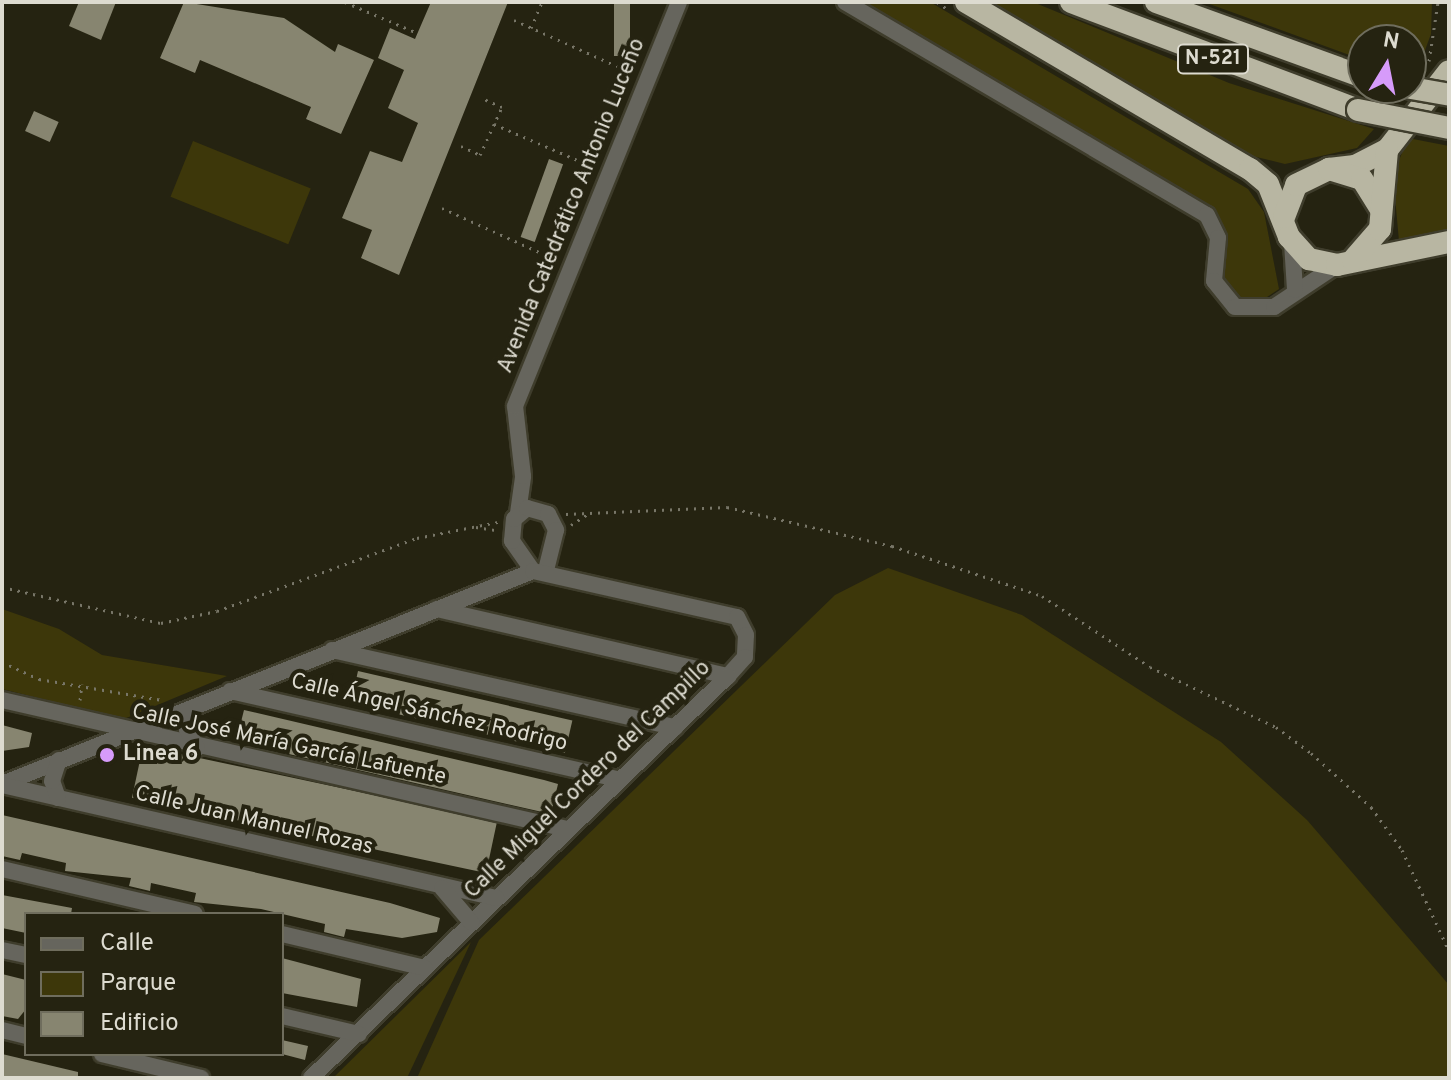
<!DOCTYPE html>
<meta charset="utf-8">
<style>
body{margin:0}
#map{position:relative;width:1451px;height:1080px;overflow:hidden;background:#252311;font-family:Overpass,sans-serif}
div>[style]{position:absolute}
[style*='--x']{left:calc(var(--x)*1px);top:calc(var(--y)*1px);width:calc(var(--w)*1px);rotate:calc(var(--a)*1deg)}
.green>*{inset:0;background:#3d370a;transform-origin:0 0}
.building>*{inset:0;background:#878570;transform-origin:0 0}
.path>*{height:3px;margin-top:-1.5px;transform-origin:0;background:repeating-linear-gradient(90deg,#787668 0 2px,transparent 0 8px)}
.roads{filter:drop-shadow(2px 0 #3f3d2c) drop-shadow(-2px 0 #3f3d2c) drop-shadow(0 2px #3f3d2c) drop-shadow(0 -2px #3f3d2c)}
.pedestrian>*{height:16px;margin:-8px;padding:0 8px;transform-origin:8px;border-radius:8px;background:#66655d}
.minor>*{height:16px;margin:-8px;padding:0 8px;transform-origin:8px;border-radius:8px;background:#66655d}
.trunk>*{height:22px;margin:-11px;padding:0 11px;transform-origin:11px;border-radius:11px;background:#b8b6a2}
.bridges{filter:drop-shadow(2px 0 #3f3d2c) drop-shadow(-2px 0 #3f3d2c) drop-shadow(0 2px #3f3d2c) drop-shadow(0 -2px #3f3d2c)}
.trunk-bridge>*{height:22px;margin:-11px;padding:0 11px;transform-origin:11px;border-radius:11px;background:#b8b6a2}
.dots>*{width:22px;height:22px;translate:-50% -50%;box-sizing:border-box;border:4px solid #252311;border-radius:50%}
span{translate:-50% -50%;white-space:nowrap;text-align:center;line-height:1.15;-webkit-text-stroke:8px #252311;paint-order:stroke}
.shield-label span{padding:2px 6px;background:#252311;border:2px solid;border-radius:6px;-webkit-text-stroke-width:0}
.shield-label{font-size:20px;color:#dddbd0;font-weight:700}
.street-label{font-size:22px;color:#dddbd0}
.poi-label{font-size:22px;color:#dddbd0;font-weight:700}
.left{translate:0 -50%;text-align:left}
.frame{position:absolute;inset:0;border:4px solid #dddbd0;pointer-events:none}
.legend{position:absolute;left:24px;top:912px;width:260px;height:144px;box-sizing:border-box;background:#252311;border:2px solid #6f6d5d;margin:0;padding:10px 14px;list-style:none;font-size:24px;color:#dddbd0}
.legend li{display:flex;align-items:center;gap:16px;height:40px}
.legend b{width:40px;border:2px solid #6f6d5d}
.north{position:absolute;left:1347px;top:24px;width:80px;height:80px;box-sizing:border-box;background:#252311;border:2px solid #6f6d5d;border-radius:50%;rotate:10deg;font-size:22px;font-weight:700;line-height:32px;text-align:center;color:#dddbd0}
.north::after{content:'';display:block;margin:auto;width:28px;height:36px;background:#d69bfa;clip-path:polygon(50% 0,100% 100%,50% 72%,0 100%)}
</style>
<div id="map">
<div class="green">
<div style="clip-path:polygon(865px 2px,930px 2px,1248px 189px,1264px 212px,1279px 289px,1258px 303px,1235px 297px,1223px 275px,1227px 236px,1213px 207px)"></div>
<div style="clip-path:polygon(985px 2px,1033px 2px,1229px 83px,1374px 129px,1357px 148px,1285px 164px,1248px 155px)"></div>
<div style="clip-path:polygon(1204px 2px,1432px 2px,1431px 34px,1417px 72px,1411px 40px,1363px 40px,1363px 60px)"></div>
<div style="clip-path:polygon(1408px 138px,1449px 146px,1449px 231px,1399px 241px,1393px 175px)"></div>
<div style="left:193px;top:141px;width:127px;height:60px;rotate:22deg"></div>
<div style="clip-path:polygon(888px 568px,1022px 615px,1221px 742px,1307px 820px,1449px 985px,1449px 1078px,417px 1078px,479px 940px,835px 595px)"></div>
<div style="clip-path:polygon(2px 609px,59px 629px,102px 655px,227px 676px,124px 719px,2px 689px)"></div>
<div style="clip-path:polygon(471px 942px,407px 1078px,333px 1078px)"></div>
</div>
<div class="building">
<div style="clip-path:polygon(79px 2px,116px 2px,101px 40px,69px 26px)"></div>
<div style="clip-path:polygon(184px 2px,284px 18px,335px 52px,338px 44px,374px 60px,341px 134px,306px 119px,311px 107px,200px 60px,195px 73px,160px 58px)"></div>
<div style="clip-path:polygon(431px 2px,508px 2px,399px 275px,361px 258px,372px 230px,342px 218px,370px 151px,402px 162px,418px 123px,388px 108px,404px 70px,378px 58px,390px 28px,415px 39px)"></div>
<div style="left:614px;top:2px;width:16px;height:54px"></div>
<div style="left:34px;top:111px;width:27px;height:22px;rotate:24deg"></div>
<div style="left:549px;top:159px;width:15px;height:83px;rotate:20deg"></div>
<div style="left:358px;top:671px;width:220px;height:33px;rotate:13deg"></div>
<div style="clip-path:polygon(244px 710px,544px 780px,558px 784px,551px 814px,236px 742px)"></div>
<div style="clip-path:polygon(2px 725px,32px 733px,29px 747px,2px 751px)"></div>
<div style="left:143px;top:746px;width:362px;height:53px;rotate:12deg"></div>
<div style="clip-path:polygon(2px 815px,390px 903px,440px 918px,437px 932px,402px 938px,346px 929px,344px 937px,324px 932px,325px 924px,261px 909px,194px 902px,196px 893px,151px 883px,150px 891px,129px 886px,131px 878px,65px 871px,66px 863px,22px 853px,20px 860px,2px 856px)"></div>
<div style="clip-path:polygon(2px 895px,72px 908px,71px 914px,26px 914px,26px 933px,2px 928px)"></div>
<div style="clip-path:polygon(282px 958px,361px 979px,357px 1007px,282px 993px)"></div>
<div style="clip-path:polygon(2px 974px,26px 980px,26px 1009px,18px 1019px,2px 1016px)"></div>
<div style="clip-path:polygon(282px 1040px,308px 1046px,305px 1060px,282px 1054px)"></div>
<div style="clip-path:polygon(2px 1054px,78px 1072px,78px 1078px,2px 1078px)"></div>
</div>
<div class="path">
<div style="--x:345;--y:2;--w:76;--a:23.2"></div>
<div style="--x:937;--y:2;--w:11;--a:34"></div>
<div style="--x:514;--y:20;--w:113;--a:24.1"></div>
<div style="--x:531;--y:28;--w:28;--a:-67"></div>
<div style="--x:1429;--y:61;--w:60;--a:-81.3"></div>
<div style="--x:494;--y:124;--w:90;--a:23.4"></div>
<div style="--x:461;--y:146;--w:21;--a:25"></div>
<div style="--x:480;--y:155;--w:53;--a:-65.4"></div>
<div style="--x:502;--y:107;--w:20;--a:-156"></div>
<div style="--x:442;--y:208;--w:107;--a:24.4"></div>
<div style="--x:566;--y:514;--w:161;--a:-2.5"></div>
<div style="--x:727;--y:507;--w:170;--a:13.3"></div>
<div style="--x:892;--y:546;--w:158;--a:18.4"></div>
<div style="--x:1042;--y:596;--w:129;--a:33.3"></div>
<div style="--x:1150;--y:667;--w:140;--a:25.5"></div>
<div style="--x:1276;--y:727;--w:44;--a:36.6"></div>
<div style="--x:1311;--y:753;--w:81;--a:42"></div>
<div style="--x:1371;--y:807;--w:53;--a:54.2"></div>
<div style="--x:1402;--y:850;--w:111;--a:65"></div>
<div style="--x:571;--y:525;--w:20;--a:-33"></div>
<div style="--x:476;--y:527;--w:20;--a:9"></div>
<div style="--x:2;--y:587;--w:163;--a:12.8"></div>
<div style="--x:161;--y:623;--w:57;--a:-12.1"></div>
<div style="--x:217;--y:611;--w:213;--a:-20.1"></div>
<div style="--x:417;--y:538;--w:83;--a:-11.2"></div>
<div style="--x:2;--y:662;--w:41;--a:24.7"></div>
<div style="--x:39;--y:679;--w:125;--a:9.7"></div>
<div style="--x:80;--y:700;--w:16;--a:-83"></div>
</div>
<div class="roads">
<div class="pedestrian">
<div style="--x:437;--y:609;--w:299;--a:13"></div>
<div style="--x:230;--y:691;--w:398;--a:12.8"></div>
</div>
<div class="minor">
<div style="--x:845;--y:2;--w:420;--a:30.5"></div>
<div style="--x:1207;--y:215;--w:25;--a:64"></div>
<div style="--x:1218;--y:238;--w:43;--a:95.3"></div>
<div style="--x:1214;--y:281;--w:33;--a:51"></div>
<div style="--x:1235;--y:307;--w:39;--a:0"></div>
<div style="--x:1274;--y:307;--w:76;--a:-33.7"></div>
<div style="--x:1292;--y:243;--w:47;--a:86.3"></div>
<div style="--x:518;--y:513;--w:37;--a:-82"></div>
<div style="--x:523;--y:476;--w:70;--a:-96.5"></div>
<div style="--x:515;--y:406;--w:436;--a:-67.9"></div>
<div style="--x:533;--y:571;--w:37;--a:-125"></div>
<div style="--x:512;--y:541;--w:22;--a:-85"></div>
<div style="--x:514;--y:519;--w:17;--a:-40"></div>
<div style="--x:527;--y:508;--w:22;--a:16"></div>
<div style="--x:548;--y:514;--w:18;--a:63"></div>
<div style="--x:556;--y:530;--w:41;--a:104"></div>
<div style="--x:332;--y:650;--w:352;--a:12.7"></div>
<div style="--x:2;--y:700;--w:580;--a:12.86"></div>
<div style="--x:189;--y:709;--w:21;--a:95"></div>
<div style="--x:187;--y:730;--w:21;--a:61"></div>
<div style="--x:2;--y:784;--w:572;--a:-21.86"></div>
<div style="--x:533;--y:571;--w:209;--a:12.7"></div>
<div style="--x:737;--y:617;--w:20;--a:63"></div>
<div style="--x:746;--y:635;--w:22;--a:93"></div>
<div style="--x:745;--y:657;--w:25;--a:132"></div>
<div style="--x:728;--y:676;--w:579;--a:136.05"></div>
<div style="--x:2;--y:785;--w:507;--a:12.88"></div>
<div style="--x:58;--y:798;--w:18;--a:-109"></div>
<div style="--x:52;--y:781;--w:22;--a:-72"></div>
<div style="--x:2;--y:869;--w:198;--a:13.1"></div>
<div style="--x:442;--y:888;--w:45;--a:49.5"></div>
<div style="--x:282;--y:934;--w:147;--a:13.4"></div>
<div style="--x:2;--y:950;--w:25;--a:12"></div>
<div style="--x:282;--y:1016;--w:79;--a:13.2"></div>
<div style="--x:2;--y:1030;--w:25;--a:14"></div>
<div style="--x:102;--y:1054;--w:102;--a:13.6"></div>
</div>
<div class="trunk">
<div style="--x:966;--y:2;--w:329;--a:30.5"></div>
<div style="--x:1250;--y:169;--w:23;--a:40"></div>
<div style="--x:1268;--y:184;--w:57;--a:68.4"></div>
<div style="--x:1289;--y:237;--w:30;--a:48"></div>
<div style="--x:1309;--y:259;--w:29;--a:12"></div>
<div style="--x:1337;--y:265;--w:114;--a:-11.6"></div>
<div style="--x:1071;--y:2;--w:307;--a:20.6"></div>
<div style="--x:1156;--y:2;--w:220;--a:19.9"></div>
<div style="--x:1329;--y:169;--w:26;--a:-7"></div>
<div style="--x:1355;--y:166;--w:36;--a:-27"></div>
<div style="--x:1387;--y:150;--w:100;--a:-51.9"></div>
<div style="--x:1284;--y:217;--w:34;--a:-69"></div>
<div style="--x:1296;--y:185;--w:37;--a:-26"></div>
<div style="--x:1329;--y:169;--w:34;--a:17"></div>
<div style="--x:1362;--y:179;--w:34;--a:58"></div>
<div style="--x:1353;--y:260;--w:41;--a:-48.9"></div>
<div style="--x:1380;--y:229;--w:79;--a:-84.9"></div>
</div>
</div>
<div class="bridges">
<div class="trunk-bridge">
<div style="--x:1411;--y:88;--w:39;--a:10"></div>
<div style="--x:1358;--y:110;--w:93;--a:11.2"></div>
</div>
</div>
<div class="dots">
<div style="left:107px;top:755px;background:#d69bfa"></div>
</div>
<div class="shield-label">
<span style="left:1213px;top:59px">N-521</span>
</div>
<div class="street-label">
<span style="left:572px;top:206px;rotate:-68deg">Avenida Catedrático Antonio Luceño</span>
<span style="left:429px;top:713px;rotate:13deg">Calle Ángel Sánchez Rodrigo</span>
<span style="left:289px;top:745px;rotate:12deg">Calle José María García Lafuente</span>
<span style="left:588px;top:780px;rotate:-44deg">Calle Miguel Cordero del Campillo</span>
<span style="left:254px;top:821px;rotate:13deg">Calle Juan Manuel Rozas</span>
</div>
<div class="poi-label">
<span class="left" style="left:123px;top:755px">Linea 6</span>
</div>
<div class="frame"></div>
<ul class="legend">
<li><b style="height:10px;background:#66655d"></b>Calle</li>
<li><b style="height:22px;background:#3d370a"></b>Parque</li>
<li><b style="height:22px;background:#878570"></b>Edificio</li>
</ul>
<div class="north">N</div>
</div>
